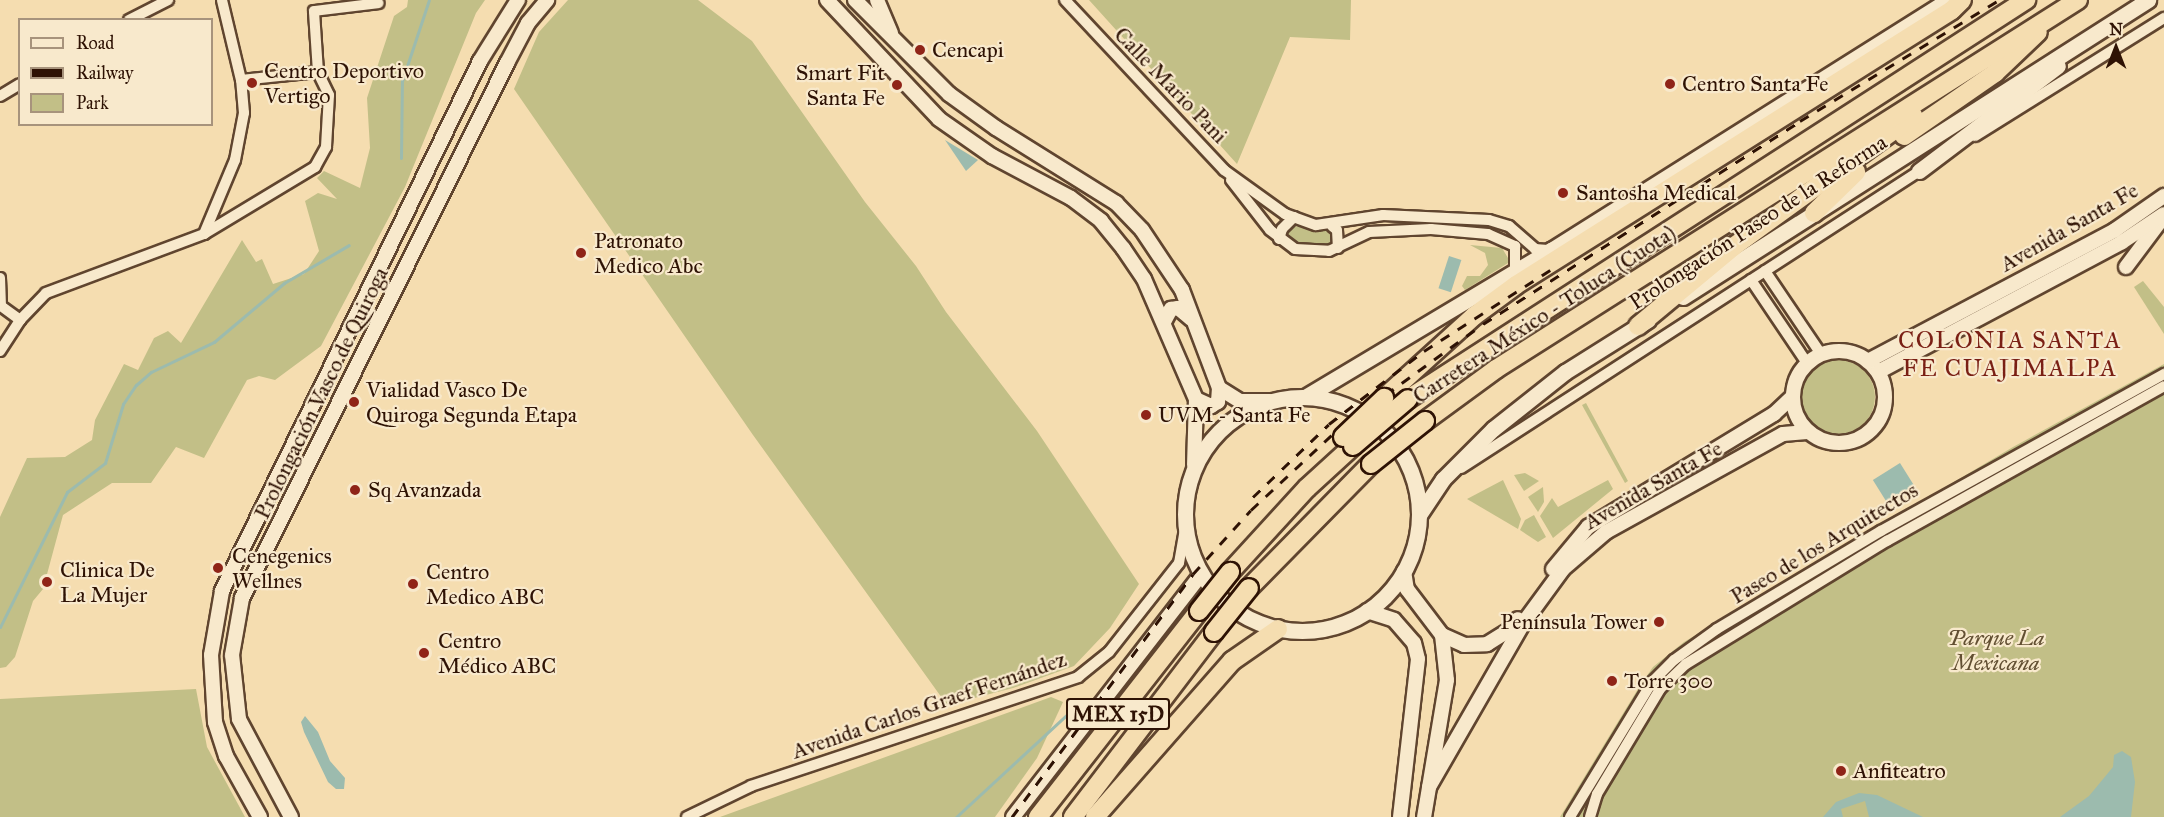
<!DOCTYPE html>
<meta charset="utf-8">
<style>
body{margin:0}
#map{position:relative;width:2164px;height:817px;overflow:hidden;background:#f5ddb0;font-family:"IM FELL Great Primer",serif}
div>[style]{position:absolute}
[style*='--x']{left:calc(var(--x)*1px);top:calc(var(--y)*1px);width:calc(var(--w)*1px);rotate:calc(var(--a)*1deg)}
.green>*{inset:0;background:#c2bf87}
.round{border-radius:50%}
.water>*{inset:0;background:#9cbbae;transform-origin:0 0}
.stream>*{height:3px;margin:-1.5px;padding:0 1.5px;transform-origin:1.5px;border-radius:1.5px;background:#9cbbae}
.roads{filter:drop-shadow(2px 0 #60452f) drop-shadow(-2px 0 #60452f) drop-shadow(0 2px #60452f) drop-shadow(0 -2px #60452f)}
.minor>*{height:10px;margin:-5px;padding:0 5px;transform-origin:5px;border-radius:5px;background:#f8e9cc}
.tertiary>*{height:14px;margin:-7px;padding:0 7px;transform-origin:7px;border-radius:7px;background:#f8e9cc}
.tertiary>.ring{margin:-7px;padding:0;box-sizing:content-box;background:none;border:14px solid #f8e9cc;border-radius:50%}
.secondary>*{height:15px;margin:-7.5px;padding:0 7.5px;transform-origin:7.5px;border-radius:7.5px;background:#f8e9cc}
.secondary>.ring{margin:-7.5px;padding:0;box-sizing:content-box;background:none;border:15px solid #f8e9cc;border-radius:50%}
.motorway>*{height:18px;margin:-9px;padding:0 9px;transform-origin:9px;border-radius:9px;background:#f5ddb0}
.rail>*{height:3px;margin-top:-1.5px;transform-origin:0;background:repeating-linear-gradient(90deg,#2e1204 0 10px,transparent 0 20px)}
.bridges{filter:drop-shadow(2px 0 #2e1204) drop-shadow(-2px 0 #2e1204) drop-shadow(0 2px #2e1204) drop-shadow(0 -2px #2e1204)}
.motorway-bridge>*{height:18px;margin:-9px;padding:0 9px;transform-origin:9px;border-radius:9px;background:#f5ddb0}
.dots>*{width:16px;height:16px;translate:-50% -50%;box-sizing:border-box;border:3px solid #f8e9cc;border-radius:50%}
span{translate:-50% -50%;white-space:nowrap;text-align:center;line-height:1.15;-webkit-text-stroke:4.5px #f8e9cc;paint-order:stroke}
.shield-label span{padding:2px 4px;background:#f8e9cc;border:2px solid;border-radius:4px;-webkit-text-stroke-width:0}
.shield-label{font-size:21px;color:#2e1204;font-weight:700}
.poi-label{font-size:22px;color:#2e1204}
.left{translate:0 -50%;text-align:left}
.right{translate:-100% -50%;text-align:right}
.street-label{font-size:22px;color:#2e1204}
.park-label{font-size:22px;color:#624f32;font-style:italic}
.neighbourhood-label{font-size:24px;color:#7a1f14;letter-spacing:1.5px}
.legend{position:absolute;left:18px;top:18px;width:195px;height:108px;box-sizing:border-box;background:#f8e9cc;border:2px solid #a7937c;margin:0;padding:8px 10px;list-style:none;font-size:18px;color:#2e1204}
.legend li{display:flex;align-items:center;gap:12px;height:30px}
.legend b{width:30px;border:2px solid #a7937c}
.north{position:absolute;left:2086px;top:18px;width:60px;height:60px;-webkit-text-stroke:4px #f8e9cc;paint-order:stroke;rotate:0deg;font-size:16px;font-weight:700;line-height:24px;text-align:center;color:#2e1204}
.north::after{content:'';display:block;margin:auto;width:21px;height:27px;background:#2e1204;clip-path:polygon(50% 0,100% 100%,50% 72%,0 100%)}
</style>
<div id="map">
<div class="green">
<div style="clip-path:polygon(408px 0,485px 0,476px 13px,405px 187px,321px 346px,275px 380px,259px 376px,247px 380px,204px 458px,176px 447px,151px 483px,112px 483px,63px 515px,43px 589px,33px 601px,15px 657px,6px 667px,0 668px,0 517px,27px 458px,65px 457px,92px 440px,95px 420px,124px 364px,138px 370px,154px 338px,168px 331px,181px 343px,242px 240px,256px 262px,262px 259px,273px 284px,304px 274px,319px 251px,305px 201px,318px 193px,337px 199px,317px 178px,324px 171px,360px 188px,370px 148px,367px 98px,394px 16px,407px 7px)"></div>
<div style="clip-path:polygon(568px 0,698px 0,752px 41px,865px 202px,916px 266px,946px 312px,1037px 431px,1139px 584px,1110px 628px,1074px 666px,1013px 688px,947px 705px,753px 435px,514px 89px,539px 32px)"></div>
<div style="clip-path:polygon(1089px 0,1351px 0,1350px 40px,1290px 37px,1237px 164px)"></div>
<div style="clip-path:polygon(1293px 226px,1327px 231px,1333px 238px,1332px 243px,1327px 246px,1291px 242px,1287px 232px)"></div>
<div style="clip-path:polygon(1470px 245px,1502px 248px,1508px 258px,1508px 263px,1465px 290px,1462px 286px,1467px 276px,1480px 276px,1488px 265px,1485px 253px)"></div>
<div style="clip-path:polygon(2143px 281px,2164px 307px,2164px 334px,2134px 287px)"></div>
<div class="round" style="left:1801px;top:360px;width:74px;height:74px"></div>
<div style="clip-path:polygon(2164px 364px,2164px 817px,1560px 817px,1641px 684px,1653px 667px,1684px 642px,2013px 447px)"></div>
<div style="clip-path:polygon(1586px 403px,1628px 481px,1625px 483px,1582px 405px)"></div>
<div style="clip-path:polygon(1525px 473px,1539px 481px,1524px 491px,1514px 475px)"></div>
<div style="clip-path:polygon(1503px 480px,1521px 519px,1518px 529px,1467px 499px)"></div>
<div style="clip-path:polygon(1608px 480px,1613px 489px,1553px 538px,1540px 516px,1552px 498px,1558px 507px)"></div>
<div style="clip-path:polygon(1543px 487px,1544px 502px,1538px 512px,1528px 497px)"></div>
<div style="clip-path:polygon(1534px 515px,1546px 537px,1538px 542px,1520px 530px,1525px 520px)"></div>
<div style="clip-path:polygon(196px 689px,207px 747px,245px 817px,0 817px,0 699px)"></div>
<div style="clip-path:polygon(1051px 697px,1063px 702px,1037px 758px,995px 817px,720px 817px)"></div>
</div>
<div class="water">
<div style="clip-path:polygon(945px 140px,978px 160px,966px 171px)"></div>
<div style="left:1449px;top:256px;width:13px;height:34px;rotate:18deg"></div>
<div style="left:1900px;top:463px;width:28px;height:32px;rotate:58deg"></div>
<div style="clip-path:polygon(305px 716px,318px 732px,330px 761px,345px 778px,344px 789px,336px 789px,328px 782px,304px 732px,301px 722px)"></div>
<div style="clip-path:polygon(2122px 751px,2131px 757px,2135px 782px,2131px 817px,2060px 817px,2089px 796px,2113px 767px,2114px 755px)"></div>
<div style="clip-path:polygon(1859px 793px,1877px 795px,1923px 817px,1869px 817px,1865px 801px,1841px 809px,1843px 817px,1823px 817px,1836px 802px)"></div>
</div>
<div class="stream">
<div style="--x:401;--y:158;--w:77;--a:-89.3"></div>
<div style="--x:402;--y:81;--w:85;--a:-71.6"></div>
<div style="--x:0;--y:627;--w:151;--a:-63.6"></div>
<div style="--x:67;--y:492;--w:48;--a:-37.3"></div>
<div style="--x:105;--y:463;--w:62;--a:-73"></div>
<div style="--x:123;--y:404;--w:23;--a:-56"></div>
<div style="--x:136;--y:385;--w:20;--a:-41"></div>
<div style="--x:151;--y:372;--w:70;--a:-25.5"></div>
<div style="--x:214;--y:342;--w:92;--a:-40.1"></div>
<div style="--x:284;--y:283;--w:75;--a:-30.3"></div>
<div style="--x:956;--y:817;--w:156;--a:-42.7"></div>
</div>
<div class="roads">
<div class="minor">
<div style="--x:1065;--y:0;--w:233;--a:46.9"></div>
<div style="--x:1224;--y:170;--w:75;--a:35.8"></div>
<div style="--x:1285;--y:214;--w:33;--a:20"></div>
<div style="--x:1316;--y:225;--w:68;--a:-8.5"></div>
<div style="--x:1383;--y:215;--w:106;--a:2.7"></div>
<div style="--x:1489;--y:220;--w:21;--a:17"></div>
<div style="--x:1509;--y:226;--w:35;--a:41"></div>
<div style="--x:1535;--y:249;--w:16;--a:4"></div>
<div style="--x:129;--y:20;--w:44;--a:-27.1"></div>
<div style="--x:241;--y:80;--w:77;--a:-5.9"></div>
<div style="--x:0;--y:96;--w:23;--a:-31"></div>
<div style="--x:1975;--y:136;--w:223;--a:-32"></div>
<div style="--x:1231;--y:180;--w:63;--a:52"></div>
<div style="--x:1270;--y:230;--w:31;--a:37"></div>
<div style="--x:1295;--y:249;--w:34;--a:3"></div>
<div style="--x:1329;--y:251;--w:44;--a:-25.4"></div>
<div style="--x:1369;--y:232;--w:62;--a:-2.8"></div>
<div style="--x:1431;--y:229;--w:57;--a:5"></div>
<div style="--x:1488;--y:234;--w:30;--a:24"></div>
<div style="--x:1515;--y:246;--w:26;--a:90"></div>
<div style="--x:1332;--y:226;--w:6;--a:39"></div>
<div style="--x:1337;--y:230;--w:18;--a:87"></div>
<div style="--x:204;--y:234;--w:80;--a:-67.3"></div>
<div style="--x:235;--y:160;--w:48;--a:-79.2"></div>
<div style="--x:244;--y:113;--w:33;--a:-95"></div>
<div style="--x:241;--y:80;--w:82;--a:-103.4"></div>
<div style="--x:1279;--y:239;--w:10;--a:-73"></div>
<div style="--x:1282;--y:229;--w:17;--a:-45"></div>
<div style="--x:1765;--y:271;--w:100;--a:56"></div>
<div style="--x:0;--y:278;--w:28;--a:88"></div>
<div style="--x:1;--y:306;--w:24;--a:36"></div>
<div style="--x:1751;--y:280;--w:100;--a:56"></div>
<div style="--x:0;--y:351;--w:37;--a:-57"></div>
<div style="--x:20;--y:320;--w:37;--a:-46"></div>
<div style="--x:46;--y:293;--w:169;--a:-20.5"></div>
<div style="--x:204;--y:234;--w:130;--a:-31.1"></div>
<div style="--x:315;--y:167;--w:23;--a:-61"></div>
<div style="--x:326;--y:147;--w:52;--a:-86.7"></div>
<div style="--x:329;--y:95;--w:25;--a:-116"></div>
<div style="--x:318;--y:72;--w:61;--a:-93.8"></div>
<div style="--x:314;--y:11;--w:65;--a:-7"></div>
<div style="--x:1461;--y:468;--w:552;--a:-32.94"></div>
<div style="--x:687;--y:817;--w:71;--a:-25.8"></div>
<div style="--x:751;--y:786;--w:345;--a:-18.4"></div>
<div style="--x:1078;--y:677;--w:40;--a:-39"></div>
<div style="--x:1109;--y:652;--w:113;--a:-51.8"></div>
<div style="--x:1179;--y:563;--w:36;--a:-80"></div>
<div style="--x:1570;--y:817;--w:158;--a:-58.7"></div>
<div style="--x:1652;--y:682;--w:31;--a:-45"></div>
<div style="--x:1674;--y:660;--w:53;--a:-35.8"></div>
<div style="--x:1717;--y:629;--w:191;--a:-30.9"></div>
<div style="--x:1881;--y:531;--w:324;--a:-29"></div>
<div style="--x:1590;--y:817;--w:24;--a:-73"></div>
<div style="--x:1597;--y:794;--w:122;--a:-59"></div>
<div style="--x:1660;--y:689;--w:36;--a:-44"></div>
<div style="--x:1686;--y:664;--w:236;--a:-31.5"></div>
<div style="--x:1887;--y:541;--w:317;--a:-29.2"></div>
</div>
<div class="tertiary">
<div style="--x:827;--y:0;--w:163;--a:46.7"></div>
<div style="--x:939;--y:119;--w:65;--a:34.9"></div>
<div style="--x:992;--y:156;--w:89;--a:28"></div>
<div style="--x:1071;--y:198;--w:38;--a:37"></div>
<div style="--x:1101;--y:221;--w:35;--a:51"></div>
<div style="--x:1123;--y:248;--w:37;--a:56"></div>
<div style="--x:1144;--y:279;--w:131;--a:66.6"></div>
<div style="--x:1196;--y:399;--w:66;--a:91.7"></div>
<div style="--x:855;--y:0;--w:133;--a:45"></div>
<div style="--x:949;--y:94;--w:58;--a:35.9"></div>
<div style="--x:996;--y:128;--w:142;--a:32"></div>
<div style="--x:1116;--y:203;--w:37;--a:46"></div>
<div style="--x:1142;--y:230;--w:72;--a:56.3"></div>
<div style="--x:1182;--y:290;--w:105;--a:69.3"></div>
<div style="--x:1219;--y:388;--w:25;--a:32"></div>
<div style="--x:1240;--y:401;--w:30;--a:0"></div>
<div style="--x:877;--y:0;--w:36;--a:67"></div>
<div style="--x:2126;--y:267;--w:60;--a:-53.1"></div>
<div style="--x:1164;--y:322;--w:15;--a:-62"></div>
<div style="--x:1171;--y:309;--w:7;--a:-8"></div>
<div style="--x:1178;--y:308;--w:17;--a:40"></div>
<div class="ring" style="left:1793px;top:351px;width:78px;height:78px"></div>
<div style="--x:1868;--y:361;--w:280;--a:-27.9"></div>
<div style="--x:2115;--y:230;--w:60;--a:-34.8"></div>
<div style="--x:1878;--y:372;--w:276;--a:-28"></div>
<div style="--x:2122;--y:242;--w:50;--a:-33.7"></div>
<div style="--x:1196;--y:399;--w:17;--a:25"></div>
<div style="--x:1211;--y:406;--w:8;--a:-30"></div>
<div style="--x:1218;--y:402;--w:14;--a:-86"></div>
<div style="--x:1553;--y:569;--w:55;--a:-50.2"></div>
<div style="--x:1588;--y:527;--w:218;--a:-31.3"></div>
<div style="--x:1774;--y:414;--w:25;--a:-43"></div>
<div style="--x:1404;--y:571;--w:18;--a:81"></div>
<div style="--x:1407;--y:589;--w:58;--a:52.7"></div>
<div style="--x:1442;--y:635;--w:45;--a:83.7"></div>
<div style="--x:1447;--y:680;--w:139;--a:99.5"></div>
<div style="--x:1367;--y:611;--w:28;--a:18"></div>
<div style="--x:1394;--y:620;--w:30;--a:49"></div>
<div style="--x:1414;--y:643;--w:16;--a:76"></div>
<div style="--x:1418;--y:659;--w:159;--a:96.5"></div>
<div style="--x:1442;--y:635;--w:24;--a:24"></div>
<div style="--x:1464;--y:645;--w:23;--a:-2"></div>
<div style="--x:1487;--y:644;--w:28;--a:-32"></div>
<div style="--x:1511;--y:629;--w:12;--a:-55"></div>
<div style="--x:1429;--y:787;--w:187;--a:-60.1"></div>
<div style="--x:1522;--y:625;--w:69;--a:-53.8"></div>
<div style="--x:1563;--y:569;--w:57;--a:-40.7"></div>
<div style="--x:1606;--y:532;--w:202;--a:-29"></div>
<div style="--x:1783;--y:434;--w:24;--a:-5"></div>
<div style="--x:260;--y:817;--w:70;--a:-119.1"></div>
<div style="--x:226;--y:756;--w:36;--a:-108"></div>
<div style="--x:215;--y:722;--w:67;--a:-93.4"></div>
<div style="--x:211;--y:655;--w:65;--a:-80.2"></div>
<div style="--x:222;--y:591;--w:589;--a:-64.04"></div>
<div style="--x:480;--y:61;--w:72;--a:-58.1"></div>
<div style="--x:291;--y:817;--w:111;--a:-118"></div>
<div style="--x:239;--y:719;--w:64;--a:-96.2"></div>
<div style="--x:232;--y:655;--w:58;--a:-80"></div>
<div style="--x:242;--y:598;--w:597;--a:-63.65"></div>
<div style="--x:507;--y:63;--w:45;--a:-62.3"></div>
<div style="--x:528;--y:23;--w:30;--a:-50"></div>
<div style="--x:1013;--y:817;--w:306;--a:-52.2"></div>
</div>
<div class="secondary">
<div style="--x:1919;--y:171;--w:174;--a:-37.1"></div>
<div style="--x:1683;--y:297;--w:552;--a:-32.57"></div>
<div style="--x:1305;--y:397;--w:287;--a:-30.9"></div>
<div style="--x:1551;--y:250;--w:469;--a:-32.2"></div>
<div class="ring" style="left:1185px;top:397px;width:219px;height:219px"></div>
<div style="--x:1419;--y:515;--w:43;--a:-56.3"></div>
<div style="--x:1443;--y:479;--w:71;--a:-45"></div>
<div style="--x:1493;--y:429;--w:92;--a:-38.4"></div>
<div style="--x:1565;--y:372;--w:98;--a:-32.1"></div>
</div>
<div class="motorway">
<div style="--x:1904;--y:136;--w:111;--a:-34.7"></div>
<div style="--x:1995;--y:73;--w:59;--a:-43.6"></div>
<div style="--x:1814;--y:213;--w:59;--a:-44.3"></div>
<div style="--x:1638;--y:326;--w:124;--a:-39.7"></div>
<div style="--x:1733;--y:247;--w:223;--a:-36"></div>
<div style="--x:1384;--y:398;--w:122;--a:-42.3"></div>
<div style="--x:1474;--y:316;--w:52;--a:-36.4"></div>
<div style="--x:1516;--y:285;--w:515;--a:-32.24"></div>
<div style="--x:1952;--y:10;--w:14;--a:-45"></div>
<div style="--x:1408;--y:399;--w:736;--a:-32.85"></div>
<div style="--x:1425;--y:421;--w:88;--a:-36.2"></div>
<div style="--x:1496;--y:369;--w:689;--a:-32.38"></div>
<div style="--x:1230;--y:572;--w:114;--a:-47.5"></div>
<div style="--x:1307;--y:488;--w:62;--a:-42.4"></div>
<div style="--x:1249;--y:588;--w:174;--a:-45.5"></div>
<div style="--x:1038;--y:817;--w:261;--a:-52"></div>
<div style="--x:1073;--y:817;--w:233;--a:-52.7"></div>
<div style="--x:1095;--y:817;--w:208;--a:-48.7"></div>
<div style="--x:1232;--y:661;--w:56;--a:-34.8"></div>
</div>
</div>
<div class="rail">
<div style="--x:1253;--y:497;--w:105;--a:-43.8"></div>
<div style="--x:1329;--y:424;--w:61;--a:-37.6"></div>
<div style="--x:1377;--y:387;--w:59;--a:-37.5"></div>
<div style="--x:1424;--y:351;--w:150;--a:-32.7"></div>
<div style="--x:1012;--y:817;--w:303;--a:-53.3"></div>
<div style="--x:1193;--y:574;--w:86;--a:-47.8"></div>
<div style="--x:1251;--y:510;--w:117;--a:-42.9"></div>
<div style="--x:1337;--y:430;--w:180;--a:-36"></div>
<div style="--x:1483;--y:324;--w:376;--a:-32.6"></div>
<div style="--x:1800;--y:121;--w:233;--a:-31.3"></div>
</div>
<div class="bridges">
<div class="motorway-bridge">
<div style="--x:1343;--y:437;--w:57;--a:-43.6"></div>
<div style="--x:1353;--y:446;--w:72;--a:-40.5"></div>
<div style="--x:1371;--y:464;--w:69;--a:-38.5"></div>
<div style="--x:1199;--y:611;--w:50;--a:-51.5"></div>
<div style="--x:1214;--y:632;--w:56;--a:-51.5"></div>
</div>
</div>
<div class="dots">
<div style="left:920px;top:50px;background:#8f2418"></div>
<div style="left:252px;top:83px;background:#8f2418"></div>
<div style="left:1670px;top:84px;background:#8f2418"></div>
<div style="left:897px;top:85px;background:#8f2418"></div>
<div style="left:1563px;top:193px;background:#8f2418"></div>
<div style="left:581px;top:253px;background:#8f2418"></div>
<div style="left:354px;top:402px;background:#8f2418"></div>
<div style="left:1146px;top:415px;background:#8f2418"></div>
<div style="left:355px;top:490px;background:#8f2418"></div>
<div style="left:218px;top:568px;background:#8f2418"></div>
<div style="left:47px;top:582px;background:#8f2418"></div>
<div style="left:413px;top:584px;background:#8f2418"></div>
<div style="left:1659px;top:622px;background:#8f2418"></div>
<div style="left:424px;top:653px;background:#8f2418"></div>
<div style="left:1612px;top:681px;background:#8f2418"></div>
<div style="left:1841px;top:771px;background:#8f2418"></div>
</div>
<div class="shield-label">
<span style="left:1118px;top:714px">MEX 15D</span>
</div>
<div class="poi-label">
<span class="left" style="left:932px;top:50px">Cencapi</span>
<span class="left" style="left:264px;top:83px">Centro Deportivo<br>Vertigo</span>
<span class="right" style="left:885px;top:85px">Smart Fit<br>Santa Fe</span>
<span class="left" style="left:1682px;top:84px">Centro Santa Fe</span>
<span class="left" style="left:1576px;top:193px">Santosha Medical</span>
<span class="left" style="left:594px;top:253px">Patronato<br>Medico Abc</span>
<span class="left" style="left:366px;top:402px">Vialidad Vasco De<br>Quiroga Segunda Etapa</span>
<span class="left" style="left:1158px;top:415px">UVM - Santa Fe</span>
<span class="left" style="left:368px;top:490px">Sq Avanzada</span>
<span class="left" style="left:232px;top:568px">Cenegenics<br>Wellnes</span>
<span class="left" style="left:60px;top:582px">Clinica De<br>La Mujer</span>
<span class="left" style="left:426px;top:584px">Centro<br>Medico ABC</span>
<span class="right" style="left:1647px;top:622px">Península Tower</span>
<span class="left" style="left:438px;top:653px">Centro<br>Médico ABC</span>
<span class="left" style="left:1624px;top:681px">Torre 300</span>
<span class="left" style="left:1853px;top:771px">Anfiteatro</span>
</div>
<div class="street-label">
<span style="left:1171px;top:85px;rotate:46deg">Calle Mario Pani</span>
<span style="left:1758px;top:222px;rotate:-33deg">Prolongación Paseo de la Reforma</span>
<span style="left:2069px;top:227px;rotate:-30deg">Avenida Santa Fe</span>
<span style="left:1544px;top:314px;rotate:-33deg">Carretera México - Toluca (Cuota)</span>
<span style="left:321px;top:393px;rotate:-64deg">Prolongación Vasco de Quiroga</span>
<span style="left:1653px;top:485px;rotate:-30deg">Avenida Santa Fe</span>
<span style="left:1824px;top:543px;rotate:-31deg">Paseo de los Arquitectos</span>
<span style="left:929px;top:705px;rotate:-19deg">Avenida Carlos Graef Fernández</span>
</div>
<div class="park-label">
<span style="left:1996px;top:650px">Parque La<br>Mexicana</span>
</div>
<div class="neighbourhood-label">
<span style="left:2010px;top:355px">COLONIA SANTA<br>FE CUAJIMALPA</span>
</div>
<ul class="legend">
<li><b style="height:8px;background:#f8e9cc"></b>Road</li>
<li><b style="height:8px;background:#2e1204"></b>Railway</li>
<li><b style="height:16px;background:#c2bf87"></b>Park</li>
</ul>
<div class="north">N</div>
</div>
